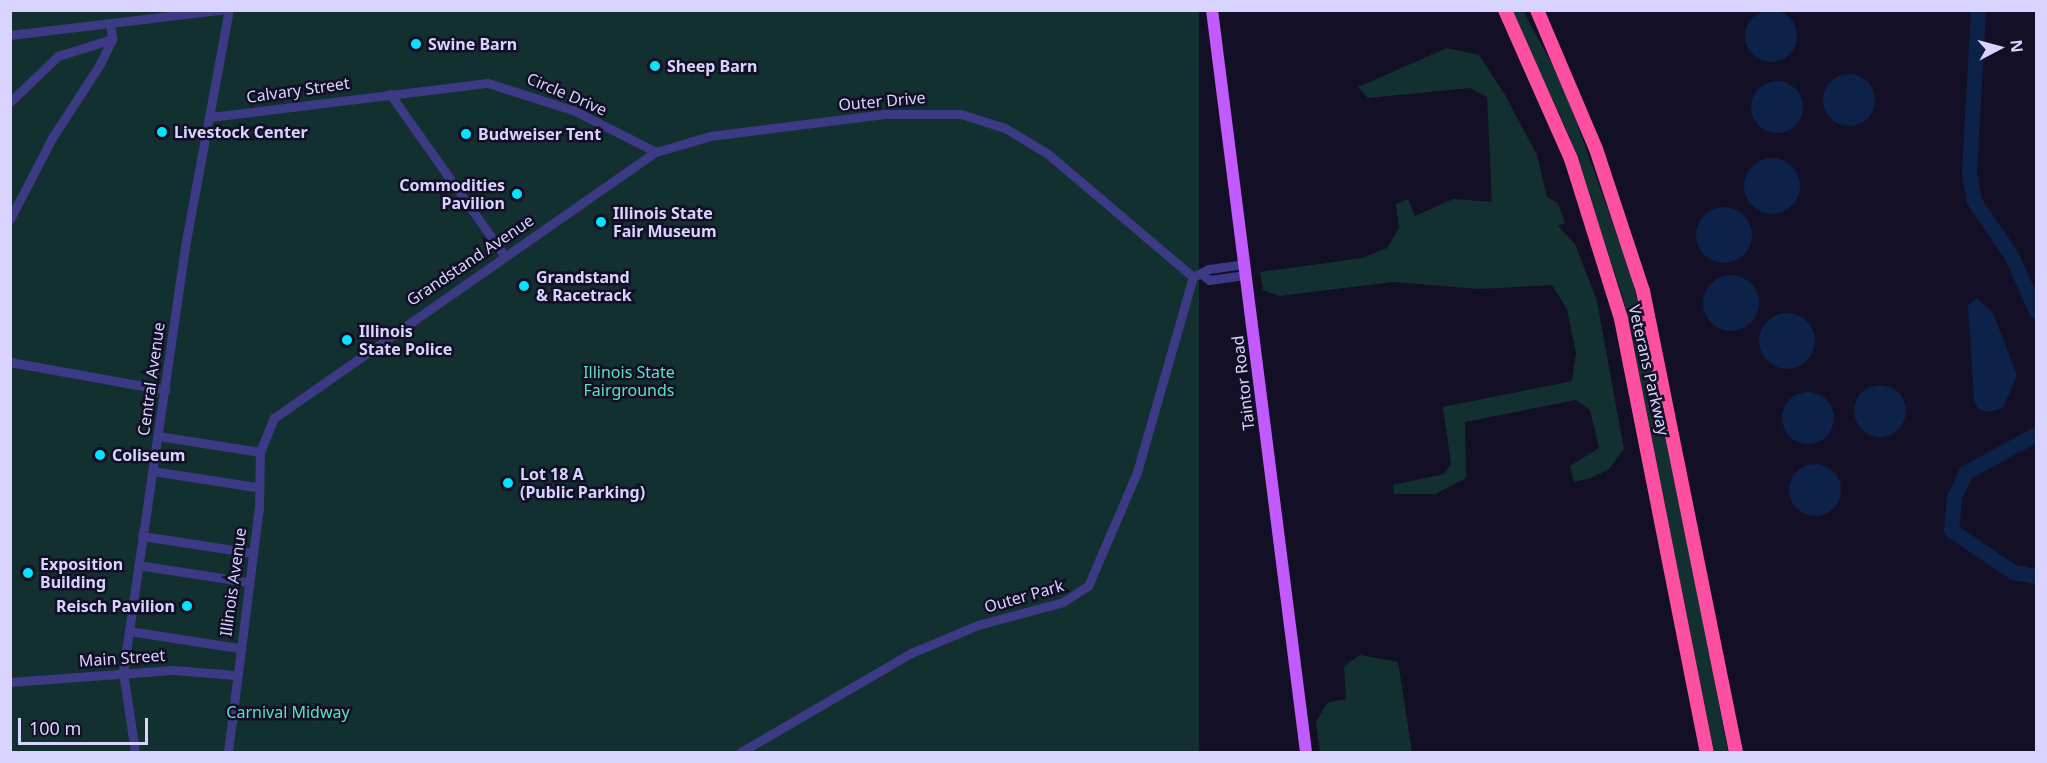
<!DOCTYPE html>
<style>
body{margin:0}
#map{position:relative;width:2047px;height:763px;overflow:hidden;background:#130f26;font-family:"Noto Sans",sans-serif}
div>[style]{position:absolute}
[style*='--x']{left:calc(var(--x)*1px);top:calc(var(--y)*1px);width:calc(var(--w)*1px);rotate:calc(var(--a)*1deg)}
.green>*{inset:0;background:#12302f;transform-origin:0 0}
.water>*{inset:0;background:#0c2248}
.round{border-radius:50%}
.river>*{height:15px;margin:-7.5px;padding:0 7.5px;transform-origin:7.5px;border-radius:7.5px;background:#0c2248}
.minor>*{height:9px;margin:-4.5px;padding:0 4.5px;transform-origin:4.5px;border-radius:4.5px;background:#3d3a85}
.major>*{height:12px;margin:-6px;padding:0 6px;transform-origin:6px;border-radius:6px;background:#c25bff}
.highway>*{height:14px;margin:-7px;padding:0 7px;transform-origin:7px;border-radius:7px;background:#ff4fa3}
.dots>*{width:16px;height:16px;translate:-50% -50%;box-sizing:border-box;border:3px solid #130f26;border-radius:50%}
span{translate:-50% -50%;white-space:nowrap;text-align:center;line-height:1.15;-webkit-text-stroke:5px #130f26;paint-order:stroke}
.poi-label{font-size:16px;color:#d9d4ff;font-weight:700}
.left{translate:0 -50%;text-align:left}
.right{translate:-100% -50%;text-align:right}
.street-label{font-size:16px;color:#d9d4ff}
.park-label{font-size:16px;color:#5fe0c0}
.frame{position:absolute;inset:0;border:12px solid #d9d4ff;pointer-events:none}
.north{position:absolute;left:1969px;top:18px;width:60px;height:60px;-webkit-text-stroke:4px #130f26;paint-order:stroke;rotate:84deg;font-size:16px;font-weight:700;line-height:24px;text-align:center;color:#d9d4ff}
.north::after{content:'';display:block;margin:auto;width:21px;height:27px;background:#d9d4ff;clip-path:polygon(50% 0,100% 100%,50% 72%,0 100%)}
.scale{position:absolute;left:18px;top:718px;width:130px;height:27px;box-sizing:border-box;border:3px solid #d9d4ff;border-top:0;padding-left:8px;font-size:18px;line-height:21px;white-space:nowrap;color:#d9d4ff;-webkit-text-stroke:4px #130f26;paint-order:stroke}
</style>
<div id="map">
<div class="green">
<div style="left:10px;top:11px;width:1189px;height:741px"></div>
<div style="clip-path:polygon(1513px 11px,1523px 11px,1562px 82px,1631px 274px,1663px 412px,1728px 752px,1714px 752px,1624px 301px,1570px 138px)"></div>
<div style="clip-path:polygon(1447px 48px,1479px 55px,1505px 95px,1537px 155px,1547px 197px,1558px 203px,1565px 223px,1558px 226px,1575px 244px,1597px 301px,1624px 449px,1609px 469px,1591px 478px,1574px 482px,1570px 466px,1599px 448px,1590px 410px,1576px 400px,1465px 422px,1466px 478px,1435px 494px,1394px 494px,1393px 485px,1444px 474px,1451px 464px,1443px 407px,1572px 381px,1576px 353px,1567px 309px,1552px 285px,1479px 289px,1393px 282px,1279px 296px,1263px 290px,1260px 272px,1362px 258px,1387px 248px,1399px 228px,1396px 204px,1408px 199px,1415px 216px,1453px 199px,1492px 202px,1487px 97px,1470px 88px,1368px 98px,1358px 87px)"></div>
<div style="clip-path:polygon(1360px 655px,1398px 662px,1412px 752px,1320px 752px,1316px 722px,1327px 703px,1346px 699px,1344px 666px)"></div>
</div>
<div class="water">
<div class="round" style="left:1745px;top:10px;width:52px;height:52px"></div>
<div class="round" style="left:1823px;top:74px;width:52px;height:52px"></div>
<div class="round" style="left:1751px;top:81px;width:52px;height:52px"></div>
<div class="round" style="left:1744px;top:158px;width:56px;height:56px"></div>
<div class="round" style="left:1696px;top:207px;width:56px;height:56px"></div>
<div class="round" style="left:1703px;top:275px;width:56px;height:56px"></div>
<div style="clip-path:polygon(1977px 298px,1993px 313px,2017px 375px,2003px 408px,1989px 412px,1978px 409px,1974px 400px,1968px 306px)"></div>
<div class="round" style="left:1759px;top:313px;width:56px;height:56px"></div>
<div class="round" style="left:1854px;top:385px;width:52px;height:52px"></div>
<div class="round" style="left:1782px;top:392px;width:52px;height:52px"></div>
<div class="round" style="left:1789px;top:464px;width:52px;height:52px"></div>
</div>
<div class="river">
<div style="--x:1978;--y:10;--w:163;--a:93.2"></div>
<div style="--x:1969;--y:173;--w:28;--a:80"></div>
<div style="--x:1974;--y:201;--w:65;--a:55.6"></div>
<div style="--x:2011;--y:255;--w:61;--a:65.9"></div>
<div style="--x:2036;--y:434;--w:80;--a:151.5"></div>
<div style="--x:1966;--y:472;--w:28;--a:116"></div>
<div style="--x:1954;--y:497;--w:33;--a:95"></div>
<div style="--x:1951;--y:530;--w:75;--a:34.1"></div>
<div style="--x:2013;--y:572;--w:23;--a:10"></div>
</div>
<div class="minor">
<div style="--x:10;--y:35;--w:212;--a:-6.8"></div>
<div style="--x:390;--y:94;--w:197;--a:54.7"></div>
<div style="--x:10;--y:102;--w:66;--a:-43.8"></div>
<div style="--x:58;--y:56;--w:57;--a:-17.5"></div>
<div style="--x:210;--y:117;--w:280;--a:-7"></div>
<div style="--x:488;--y:83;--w:91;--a:17.8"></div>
<div style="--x:575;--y:111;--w:91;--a:26.8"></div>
<div style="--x:10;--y:219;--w:91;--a:-62.6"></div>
<div style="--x:52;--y:138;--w:88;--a:-57"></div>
<div style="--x:100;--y:64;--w:28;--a:-64"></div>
<div style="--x:112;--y:39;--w:16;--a:-97"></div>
<div style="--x:1203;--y:275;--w:8;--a:40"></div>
<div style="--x:1209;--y:280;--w:37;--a:-8"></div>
<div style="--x:10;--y:362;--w:158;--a:10.2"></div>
<div style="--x:158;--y:436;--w:103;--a:8.9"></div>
<div style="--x:152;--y:471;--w:106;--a:8.7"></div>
<div style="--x:142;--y:536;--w:112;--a:8.7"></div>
<div style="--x:138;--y:565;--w:111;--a:8.8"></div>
<div style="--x:129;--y:631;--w:111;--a:8.8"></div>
<div style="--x:10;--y:682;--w:163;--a:-4.2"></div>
<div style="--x:173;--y:670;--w:63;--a:4.5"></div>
<div style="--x:135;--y:752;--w:81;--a:-98.5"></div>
<div style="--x:123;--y:672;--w:436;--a:-81.7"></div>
<div style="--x:186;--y:241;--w:235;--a:-79.5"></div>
<div style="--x:228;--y:752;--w:246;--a:-82.8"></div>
<div style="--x:259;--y:508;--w:56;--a:-89"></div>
<div style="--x:260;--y:452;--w:37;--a:-68"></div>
<div style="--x:274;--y:418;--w:465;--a:-34.9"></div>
<div style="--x:656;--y:152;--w:56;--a:-16.5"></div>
<div style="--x:710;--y:136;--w:176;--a:-7.2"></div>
<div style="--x:885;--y:114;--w:76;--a:0"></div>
<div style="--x:961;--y:114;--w:46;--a:17.7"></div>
<div style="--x:1005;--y:128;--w:50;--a:31.2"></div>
<div style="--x:1048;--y:154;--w:190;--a:40.3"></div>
<div style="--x:1193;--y:277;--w:18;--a:-27"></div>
<div style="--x:1209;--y:269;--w:35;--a:-8"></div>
<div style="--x:741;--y:752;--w:197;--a:-30.2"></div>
<div style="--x:911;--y:653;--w:73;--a:-22.7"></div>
<div style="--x:978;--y:625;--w:88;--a:-15.1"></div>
<div style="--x:1063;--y:602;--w:30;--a:-33"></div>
<div style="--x:1088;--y:586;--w:124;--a:-66.7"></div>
<div style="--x:1137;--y:472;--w:203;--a:-74"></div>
</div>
<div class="major">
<div style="--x:1212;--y:10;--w:748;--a:82.78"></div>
</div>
<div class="highway">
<div style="--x:1505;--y:10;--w:163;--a:66.1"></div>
<div style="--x:1571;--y:159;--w:168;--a:72.6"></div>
<div style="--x:1621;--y:319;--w:441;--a:78.8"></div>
<div style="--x:1537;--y:10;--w:151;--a:67"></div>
<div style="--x:1596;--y:149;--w:150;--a:71.7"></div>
<div style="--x:1643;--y:291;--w:470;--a:78.6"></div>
</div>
<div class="dots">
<div style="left:416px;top:44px;background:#00e5ff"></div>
<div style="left:655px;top:66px;background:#00e5ff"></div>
<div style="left:162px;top:132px;background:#00e5ff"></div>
<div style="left:466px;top:134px;background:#00e5ff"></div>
<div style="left:517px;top:194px;background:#00e5ff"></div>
<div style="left:601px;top:222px;background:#00e5ff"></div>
<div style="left:524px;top:286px;background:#00e5ff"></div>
<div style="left:347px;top:340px;background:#00e5ff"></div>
<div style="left:100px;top:455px;background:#00e5ff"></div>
<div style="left:508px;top:483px;background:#00e5ff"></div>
<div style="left:28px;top:573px;background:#00e5ff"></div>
<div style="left:187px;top:606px;background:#00e5ff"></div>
</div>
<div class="poi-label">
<span class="left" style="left:428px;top:44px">Swine Barn</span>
<span class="left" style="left:667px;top:66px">Sheep Barn</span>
<span class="left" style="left:174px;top:132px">Livestock Center</span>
<span class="left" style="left:478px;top:134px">Budweiser Tent</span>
<span class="right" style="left:505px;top:194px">Commodities<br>Pavilion</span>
<span class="left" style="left:613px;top:222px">Illinois State<br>Fair Museum</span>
<span class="left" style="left:536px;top:286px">Grandstand<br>&amp; Racetrack</span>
<span class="left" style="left:359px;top:340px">Illinois<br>State Police</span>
<span class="left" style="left:112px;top:455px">Coliseum</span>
<span class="left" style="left:520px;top:483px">Lot 18 A<br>(Public Parking)</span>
<span class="left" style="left:40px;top:573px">Exposition<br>Building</span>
<span class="right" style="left:175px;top:606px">Reisch Pavilion</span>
</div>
<div class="street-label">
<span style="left:298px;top:90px;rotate:-8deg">Calvary Street</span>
<span style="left:567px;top:94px;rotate:23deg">Circle Drive</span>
<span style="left:882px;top:101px;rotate:-5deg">Outer Drive</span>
<span style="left:470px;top:260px;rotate:-34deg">Grandstand Avenue</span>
<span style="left:1649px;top:370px;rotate:77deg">Veterans Parkway</span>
<span style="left:151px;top:379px;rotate:-82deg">Central Avenue</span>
<span style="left:1243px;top:383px;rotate:-97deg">Taintor Road</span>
<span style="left:233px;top:582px;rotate:-82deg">Illinois Avenue</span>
<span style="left:1024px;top:596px;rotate:-16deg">Outer Park</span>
<span style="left:122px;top:658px;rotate:-4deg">Main Street</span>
</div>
<div class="park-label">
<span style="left:629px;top:381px">Illinois State<br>Fairgrounds</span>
<span style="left:288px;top:712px">Carnival Midway</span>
</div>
<div class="frame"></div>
<div class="north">N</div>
<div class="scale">100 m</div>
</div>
